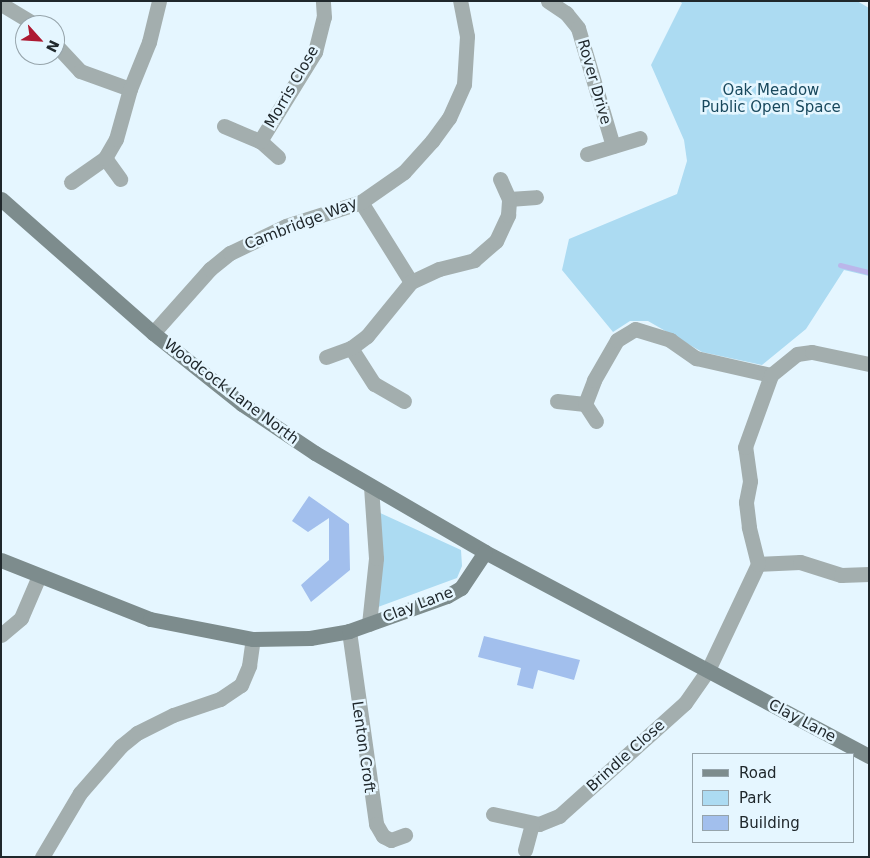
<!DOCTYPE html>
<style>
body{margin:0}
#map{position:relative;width:870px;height:858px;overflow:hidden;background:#e5f6ff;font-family:"DejaVu Sans",sans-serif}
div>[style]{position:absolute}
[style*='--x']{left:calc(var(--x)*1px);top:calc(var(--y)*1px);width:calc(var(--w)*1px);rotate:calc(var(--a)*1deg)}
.green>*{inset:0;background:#acdbf2}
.stream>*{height:5px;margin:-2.5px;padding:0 2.5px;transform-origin:2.5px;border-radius:2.5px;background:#bbb6ea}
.building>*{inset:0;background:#a2bfed}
.street>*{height:15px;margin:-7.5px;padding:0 7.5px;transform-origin:7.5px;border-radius:7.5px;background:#a3aeae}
.secondary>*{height:15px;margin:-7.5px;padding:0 7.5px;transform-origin:7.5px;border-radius:7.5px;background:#7d8c8d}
span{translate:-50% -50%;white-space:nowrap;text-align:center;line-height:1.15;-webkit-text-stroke:5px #e5f6ff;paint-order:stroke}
.street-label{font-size:15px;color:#20282c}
.park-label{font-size:15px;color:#18485d}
.frame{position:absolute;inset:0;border:2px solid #20282c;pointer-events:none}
.legend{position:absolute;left:692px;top:753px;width:162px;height:90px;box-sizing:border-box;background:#e5f6ff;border:1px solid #96a4ab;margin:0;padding:6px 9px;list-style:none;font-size:15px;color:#20282c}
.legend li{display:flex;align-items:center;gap:10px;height:25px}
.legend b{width:25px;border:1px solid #96a4ab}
.north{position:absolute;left:15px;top:15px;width:50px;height:50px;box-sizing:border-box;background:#e5f6ff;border:1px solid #96a4ab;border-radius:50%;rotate:116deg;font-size:14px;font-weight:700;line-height:20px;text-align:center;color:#20282c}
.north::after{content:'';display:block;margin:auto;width:18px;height:22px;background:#ad1932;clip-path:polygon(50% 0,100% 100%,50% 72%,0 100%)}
</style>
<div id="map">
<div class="green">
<div style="clip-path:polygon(679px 1px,857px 1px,869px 8px,869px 276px,844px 270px,806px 329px,762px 365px,702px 352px,648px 321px,630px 321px,613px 332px,562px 270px,569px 239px,677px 194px,687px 161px,684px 140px,651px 65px,682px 3px)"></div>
<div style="clip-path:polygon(378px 512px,461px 550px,462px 566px,457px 578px,378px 607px,383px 553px)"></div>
</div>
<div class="stream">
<div style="--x:840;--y:265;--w:30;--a:14"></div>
</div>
<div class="building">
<div style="clip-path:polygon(309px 496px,349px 524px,350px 570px,311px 602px,301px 585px,329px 560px,329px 518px,308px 532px,292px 521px)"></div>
<div style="clip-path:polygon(484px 636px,580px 660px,574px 680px,538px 670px,533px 689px,517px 685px,521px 668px,478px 657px)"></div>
</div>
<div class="street">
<div style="--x:548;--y:1;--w:22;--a:34"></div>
<div style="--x:566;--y:13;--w:19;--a:51"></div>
<div style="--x:578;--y:28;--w:123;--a:73.5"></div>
<div style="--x:1;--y:4;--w:41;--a:31"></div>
<div style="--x:55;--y:44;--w:37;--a:47"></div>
<div style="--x:80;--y:71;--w:53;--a:19.8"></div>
<div style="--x:130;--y:89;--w:51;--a:-68"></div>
<div style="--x:149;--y:42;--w:42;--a:-76.3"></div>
<div style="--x:224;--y:126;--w:39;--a:23"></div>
<div style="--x:587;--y:154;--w:55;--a:-16.8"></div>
<div style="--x:278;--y:157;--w:24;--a:-138"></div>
<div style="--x:260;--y:141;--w:105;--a:-58.3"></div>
<div style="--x:315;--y:52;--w:36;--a:-76"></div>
<div style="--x:324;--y:17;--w:16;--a:-94"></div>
<div style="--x:105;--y:158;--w:26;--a:54"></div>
<div style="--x:71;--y:182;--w:42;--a:-35.2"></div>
<div style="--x:105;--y:158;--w:22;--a:-60"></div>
<div style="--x:116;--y:139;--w:52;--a:-74.4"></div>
<div style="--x:509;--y:199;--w:27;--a:-4"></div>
<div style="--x:361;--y:202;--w:94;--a:58"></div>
<div style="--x:411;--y:282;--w:31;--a:-25"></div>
<div style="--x:439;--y:269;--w:36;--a:-14"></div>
<div style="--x:474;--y:260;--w:29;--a:-41"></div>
<div style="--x:496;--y:241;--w:29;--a:-65"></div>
<div style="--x:508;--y:215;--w:16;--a:-86"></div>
<div style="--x:509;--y:199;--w:22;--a:-114"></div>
<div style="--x:153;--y:333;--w:86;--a:-48.3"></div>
<div style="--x:210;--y:269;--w:26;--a:-39"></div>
<div style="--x:230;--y:253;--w:62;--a:-25.7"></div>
<div style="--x:286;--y:226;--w:79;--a:-17.7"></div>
<div style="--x:361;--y:202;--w:52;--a:-34.9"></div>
<div style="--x:404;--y:172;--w:42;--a:-47.9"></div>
<div style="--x:432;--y:141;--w:29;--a:-54"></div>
<div style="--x:449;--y:118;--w:37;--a:-66"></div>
<div style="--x:464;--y:84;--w:48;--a:-86.4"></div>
<div style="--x:467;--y:36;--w:36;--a:-101"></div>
<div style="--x:326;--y:357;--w:27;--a:-20"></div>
<div style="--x:404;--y:401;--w:34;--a:-150"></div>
<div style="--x:374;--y:384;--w:43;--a:-122.6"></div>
<div style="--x:351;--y:348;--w:20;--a:-37"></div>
<div style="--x:367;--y:336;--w:70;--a:-50.8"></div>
<div style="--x:557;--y:401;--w:28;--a:6"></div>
<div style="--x:596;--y:421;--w:20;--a:-123"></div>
<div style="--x:585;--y:404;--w:26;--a:-69"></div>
<div style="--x:594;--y:380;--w:46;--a:-60.1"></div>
<div style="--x:617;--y:340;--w:21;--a:-31"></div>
<div style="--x:635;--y:329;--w:37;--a:17"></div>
<div style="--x:670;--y:340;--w:32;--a:35"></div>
<div style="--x:696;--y:358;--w:77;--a:12.8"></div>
<div style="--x:758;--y:564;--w:42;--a:-2.7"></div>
<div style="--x:800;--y:562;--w:43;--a:17.6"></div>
<div style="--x:841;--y:575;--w:28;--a:-2"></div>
<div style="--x:369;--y:624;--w:66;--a:-83.9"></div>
<div style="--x:376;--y:558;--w:72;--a:-94"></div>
<div style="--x:349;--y:631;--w:195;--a:82"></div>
<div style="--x:376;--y:824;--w:14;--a:60"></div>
<div style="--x:383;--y:836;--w:9;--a:27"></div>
<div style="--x:391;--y:840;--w:15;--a:-20"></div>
<div style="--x:1;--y:635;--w:26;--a:-40"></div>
<div style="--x:21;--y:618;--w:46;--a:-66.8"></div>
<div style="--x:493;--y:814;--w:47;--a:12.3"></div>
<div style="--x:539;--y:824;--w:22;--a:-22"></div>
<div style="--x:559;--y:816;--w:169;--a:-41.9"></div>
<div style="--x:685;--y:703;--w:40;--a:-55.1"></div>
<div style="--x:708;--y:670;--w:117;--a:-64.7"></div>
<div style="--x:758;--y:564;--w:38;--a:-104"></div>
<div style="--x:749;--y:527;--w:25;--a:-97"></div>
<div style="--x:746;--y:502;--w:21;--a:-79"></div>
<div style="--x:750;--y:481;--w:34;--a:-98"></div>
<div style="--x:745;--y:447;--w:77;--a:-70.1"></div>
<div style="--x:771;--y:375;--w:33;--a:-39"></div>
<div style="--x:797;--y:354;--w:15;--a:-8"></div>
<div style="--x:812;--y:352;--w:58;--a:11.9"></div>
<div style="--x:525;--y:850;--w:28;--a:-75"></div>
<div style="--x:42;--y:857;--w:74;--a:-59.3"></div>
<div style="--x:80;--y:793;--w:62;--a:-48.9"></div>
<div style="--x:121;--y:746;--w:21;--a:-39"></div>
<div style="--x:137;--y:733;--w:40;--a:-26.6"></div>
<div style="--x:173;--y:715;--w:50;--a:-18.8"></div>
<div style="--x:220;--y:699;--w:25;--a:-34"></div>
<div style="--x:241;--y:685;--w:21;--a:-67"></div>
<div style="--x:249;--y:666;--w:27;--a:-82"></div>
</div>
<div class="secondary">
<div style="--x:1;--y:199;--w:203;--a:41.4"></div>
<div style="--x:153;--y:333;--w:114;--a:38.6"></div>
<div style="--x:242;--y:404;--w:88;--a:33.9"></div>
<div style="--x:315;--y:453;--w:197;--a:30.2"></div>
<div style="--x:485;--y:552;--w:435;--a:28"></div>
<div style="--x:1;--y:560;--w:160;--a:21.6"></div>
<div style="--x:150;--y:619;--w:105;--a:11"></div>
<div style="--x:253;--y:639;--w:57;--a:-1"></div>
<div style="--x:310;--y:638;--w:40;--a:-10"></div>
<div style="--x:349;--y:631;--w:104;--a:-19.7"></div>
<div style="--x:447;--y:596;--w:16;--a:-30"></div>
<div style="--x:461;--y:588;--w:43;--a:-56.3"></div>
</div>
<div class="street-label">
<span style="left:594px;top:82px;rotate:74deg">Rover Drive</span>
<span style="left:292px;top:87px;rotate:-60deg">Morris Close</span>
<span style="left:301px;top:224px;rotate:-21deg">Cambridge Way</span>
<span style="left:231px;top:392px;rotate:37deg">Woodcock Lane North</span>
<span style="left:418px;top:605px;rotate:-21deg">Clay Lane</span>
<span style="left:802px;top:721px;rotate:28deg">Clay Lane</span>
<span style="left:363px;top:747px;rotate:82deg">Lenton Croft</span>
<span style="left:626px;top:756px;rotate:-42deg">Brindle Close</span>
</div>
<div class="park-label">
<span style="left:771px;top:99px">Oak Meadow<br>Public Open Space</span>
</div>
<div class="frame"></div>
<ul class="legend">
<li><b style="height:6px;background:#7d8c8d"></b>Road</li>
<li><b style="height:14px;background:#acdbf2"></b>Park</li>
<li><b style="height:14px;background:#a2bfed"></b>Building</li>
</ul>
<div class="north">N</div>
</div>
